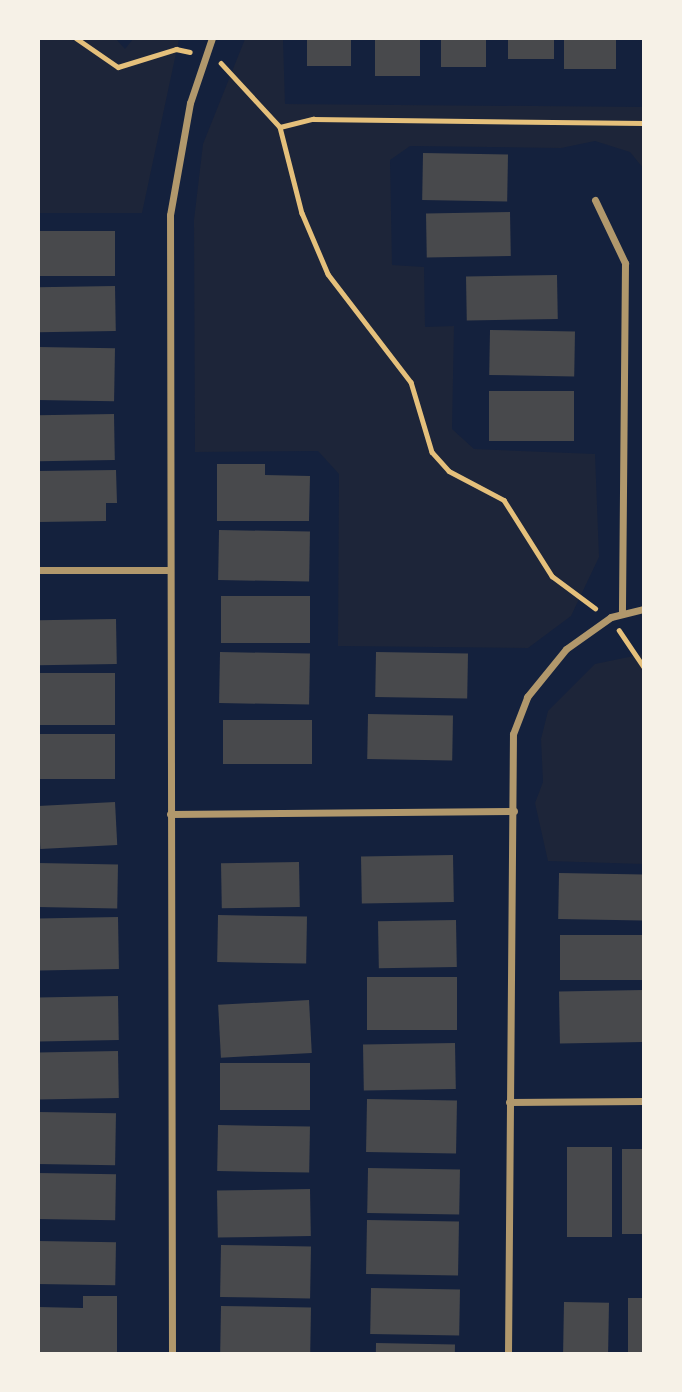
<!DOCTYPE html>
<style>
body{margin:0}
#map{position:relative;width:682px;height:1392px;overflow:hidden;background:#14213d;font-family:Roboto,sans-serif}
div>[style]{position:absolute}
[style*='--x']{left:calc(var(--x)*1px);top:calc(var(--y)*1px);width:calc(var(--w)*1px);rotate:calc(var(--a)*1deg)}
.green>*{inset:0;background:#1d2539}
.building>*{inset:0;background:#48494c;transform-origin:0 0}
.path>*{height:4.5px;margin:-2.25px;padding:0 2.25px;transform-origin:2.25px;border-radius:2.25px;background:#e5c07b}
.minor>*{height:7px;margin:-3.5px;padding:0 3.5px;transform-origin:3.5px;border-radius:3.5px;background:#b1986c}
span{translate:-50% -50%;white-space:nowrap;text-align:center;line-height:1.15;-webkit-text-stroke:7px #f6f1e7;paint-order:stroke}
.frame{position:absolute;inset:0;border:40px solid #f6f1e7;pointer-events:none}
</style>
<div id="map">
<div class="green">
<div style="clip-path:polygon(39px 39px,116px 39px,125px 49px,133px 39px,179px 39px,142px 213px,39px 213px)"></div>
<div style="clip-path:polygon(245px 39px,283px 39px,285px 104px,643px 107px,643px 168px,630px 152px,595px 141px,561px 148px,410px 146px,390px 160px,392px 265px,424px 267px,425px 327px,454px 326px,452px 429px,474px 449px,595px 454px,599px 557px,571px 616px,528px 648px,338px 646px,339px 474px,318px 451px,195px 452px,194px 220px,203px 144px)"></div>
<div style="clip-path:polygon(643px 654px,643px 864px,548px 861px,535px 803px,543px 782px,541px 739px,548px 711px,595px 664px)"></div>
</div>
<div class="building">
<div style="left:307px;top:38px;width:44px;height:28px"></div>
<div style="left:375px;top:38px;width:45px;height:38px"></div>
<div style="left:441px;top:38px;width:45px;height:29px"></div>
<div style="left:508px;top:38px;width:46px;height:21px"></div>
<div style="left:564px;top:38px;width:52px;height:31px"></div>
<div style="left:423px;top:153px;width:85px;height:47px;rotate:1deg"></div>
<div style="left:510px;top:212px;width:44px;height:84px;rotate:89deg"></div>
<div style="left:115px;top:231px;width:45px;height:77px;rotate:90deg"></div>
<div style="left:557px;top:275px;width:44px;height:91px;rotate:89deg"></div>
<div style="left:115px;top:286px;width:45px;height:77px;rotate:89deg"></div>
<div style="left:490px;top:330px;width:85px;height:45px;rotate:1deg"></div>
<div style="left:38px;top:347px;width:77px;height:53px;rotate:1deg"></div>
<div style="left:574px;top:391px;width:50px;height:85px;rotate:90deg"></div>
<div style="left:114px;top:414px;width:46px;height:76px;rotate:89deg"></div>
<div style="clip-path:polygon(217px 464px,265px 464px,265px 475px,310px 476px,309px 521px,217px 521px)"></div>
<div style="clip-path:polygon(116px 470px,117px 503px,106px 503px,106px 521px,38px 522px,38px 471px)"></div>
<div style="left:219px;top:530px;width:91px;height:50px;rotate:1deg"></div>
<div style="left:221px;top:596px;width:89px;height:47px"></div>
<div style="left:116px;top:619px;width:45px;height:78px;rotate:89deg"></div>
<div style="left:220px;top:652px;width:90px;height:51px;rotate:1deg"></div>
<div style="left:376px;top:652px;width:92px;height:45px;rotate:1deg"></div>
<div style="left:115px;top:673px;width:52px;height:77px;rotate:90deg"></div>
<div style="left:368px;top:714px;width:85px;height:45px;rotate:1deg"></div>
<div style="left:312px;top:720px;width:44px;height:89px;rotate:90deg"></div>
<div style="left:115px;top:734px;width:45px;height:77px;rotate:90deg"></div>
<div style="left:115px;top:802px;width:43px;height:77px;rotate:87deg"></div>
<div style="left:453px;top:855px;width:47px;height:92px;rotate:89deg"></div>
<div style="left:299px;top:862px;width:45px;height:78px;rotate:89deg"></div>
<div style="left:38px;top:863px;width:80px;height:44px;rotate:1deg"></div>
<div style="left:559px;top:873px;width:85px;height:46px;rotate:1deg"></div>
<div style="left:218px;top:915px;width:89px;height:47px;rotate:1deg"></div>
<div style="left:118px;top:917px;width:52px;height:80px;rotate:89deg"></div>
<div style="left:456px;top:920px;width:47px;height:78px;rotate:89deg"></div>
<div style="left:644px;top:935px;width:45px;height:84px;rotate:90deg"></div>
<div style="left:367px;top:977px;width:90px;height:53px"></div>
<div style="left:643px;top:990px;width:52px;height:84px;rotate:89deg"></div>
<div style="left:118px;top:996px;width:44px;height:80px;rotate:89deg"></div>
<div style="left:309px;top:1000px;width:53px;height:91px;rotate:87deg"></div>
<div style="left:455px;top:1043px;width:46px;height:92px;rotate:89deg"></div>
<div style="left:118px;top:1051px;width:47px;height:80px;rotate:89deg"></div>
<div style="left:220px;top:1063px;width:90px;height:47px"></div>
<div style="left:367px;top:1099px;width:90px;height:53px;rotate:1deg"></div>
<div style="left:38px;top:1112px;width:78px;height:52px;rotate:1deg"></div>
<div style="left:218px;top:1125px;width:92px;height:46px;rotate:1deg"></div>
<div style="left:567px;top:1147px;width:45px;height:90px"></div>
<div style="left:622px;top:1149px;width:22px;height:85px"></div>
<div style="left:368px;top:1168px;width:92px;height:45px;rotate:1deg"></div>
<div style="left:38px;top:1173px;width:78px;height:46px;rotate:1deg"></div>
<div style="left:310px;top:1189px;width:47px;height:93px;rotate:89deg"></div>
<div style="left:367px;top:1220px;width:92px;height:54px;rotate:1deg"></div>
<div style="left:38px;top:1241px;width:78px;height:43px;rotate:1deg"></div>
<div style="left:221px;top:1245px;width:90px;height:52px;rotate:1deg"></div>
<div style="left:371px;top:1288px;width:89px;height:46px;rotate:1deg"></div>
<div style="clip-path:polygon(83px 1296px,117px 1296px,117px 1354px,38px 1354px,38px 1307px,83px 1308px)"></div>
<div style="left:628px;top:1298px;width:16px;height:56px"></div>
<div style="left:564px;top:1302px;width:45px;height:52px;rotate:1deg"></div>
<div style="left:221px;top:1306px;width:90px;height:48px;rotate:1deg"></div>
<div style="left:376px;top:1343px;width:79px;height:11px;rotate:1deg"></div>
</div>
<div class="path">
<div style="--x:76;--y:38;--w:51;--a:34.6"></div>
<div style="--x:118;--y:67;--w:61;--a:-17.2"></div>
<div style="--x:176;--y:49;--w:14;--a:12"></div>
<div style="--x:221;--y:63;--w:87;--a:47.3"></div>
<div style="--x:280;--y:127;--w:89;--a:75.7"></div>
<div style="--x:302;--y:213;--w:66;--a:66.9"></div>
<div style="--x:328;--y:274;--w:136;--a:52.5"></div>
<div style="--x:411;--y:382;--w:73;--a:73.3"></div>
<div style="--x:432;--y:452;--w:25;--a:48"></div>
<div style="--x:449;--y:471;--w:62;--a:27.8"></div>
<div style="--x:504;--y:500;--w:90;--a:57.7"></div>
<div style="--x:552;--y:576;--w:54;--a:36.7"></div>
<div style="--x:280;--y:127;--w:34;--a:-14"></div>
<div style="--x:313;--y:119;--w:331;--a:0.7"></div>
<div style="--x:619;--y:630;--w:45;--a:56"></div>
</div>
<div class="minor">
<div style="--x:595;--y:200;--w:70;--a:64.5"></div>
<div style="--x:625;--y:263;--w:351;--a:90.5"></div>
<div style="--x:38;--y:570;--w:130;--a:0"></div>
<div style="--x:170;--y:814;--w:344;--a:-0.5"></div>
<div style="--x:509;--y:1102;--w:135;--a:-0.4"></div>
<div style="--x:172;--y:1354;--w:1139;--a:-90.1"></div>
<div style="--x:170;--y:215;--w:114;--a:-79.9"></div>
<div style="--x:190;--y:103;--w:69;--a:-71.3"></div>
<div style="--x:508;--y:1354;--w:620;--a:-89.54"></div>
<div style="--x:513;--y:734;--w:40;--a:-69"></div>
<div style="--x:527;--y:697;--w:62;--a:-50.9"></div>
<div style="--x:566;--y:649;--w:55;--a:-35.4"></div>
<div style="--x:611;--y:617;--w:34;--a:-14"></div>
</div>
<div class="frame"></div>
</div>
